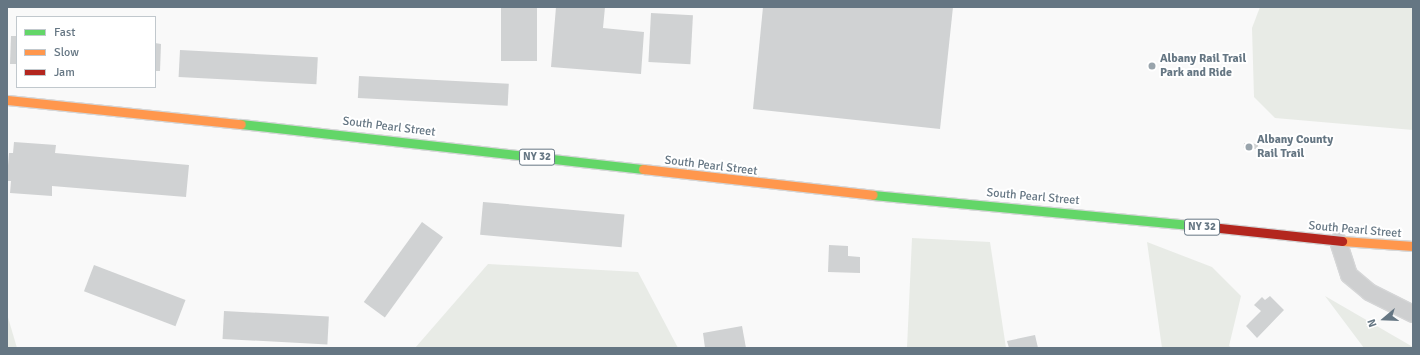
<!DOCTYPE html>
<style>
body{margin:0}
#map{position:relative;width:1420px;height:355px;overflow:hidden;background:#f9f9f9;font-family:Signika,sans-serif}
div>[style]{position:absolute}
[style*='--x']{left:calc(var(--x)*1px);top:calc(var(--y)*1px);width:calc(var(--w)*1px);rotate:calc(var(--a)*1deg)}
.green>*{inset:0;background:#e8ebe6}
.building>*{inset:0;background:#d0d2d3;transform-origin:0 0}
.roads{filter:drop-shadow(1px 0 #d5d6d7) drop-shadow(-1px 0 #d5d6d7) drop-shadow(0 1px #d5d6d7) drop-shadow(0 -1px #d5d6d7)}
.street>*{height:16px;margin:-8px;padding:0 8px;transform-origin:8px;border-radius:8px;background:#cecfd0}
.fast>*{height:9px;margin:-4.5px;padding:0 4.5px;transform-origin:4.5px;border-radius:4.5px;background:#63d668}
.slow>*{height:9px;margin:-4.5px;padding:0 4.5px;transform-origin:4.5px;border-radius:4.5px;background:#ff974d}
.jam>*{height:9px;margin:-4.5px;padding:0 4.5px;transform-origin:4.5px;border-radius:4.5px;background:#b3261e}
.dots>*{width:11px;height:11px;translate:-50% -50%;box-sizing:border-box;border:2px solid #fff;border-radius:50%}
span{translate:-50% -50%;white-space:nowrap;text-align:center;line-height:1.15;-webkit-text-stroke:4px #fff;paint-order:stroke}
.shield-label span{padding:1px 3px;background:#fff;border:1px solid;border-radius:3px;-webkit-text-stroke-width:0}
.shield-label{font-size:11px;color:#657683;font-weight:700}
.poi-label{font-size:12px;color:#657683;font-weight:700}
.left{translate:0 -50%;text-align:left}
.street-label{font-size:12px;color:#657683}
.frame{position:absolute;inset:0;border:8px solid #657683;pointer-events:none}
.legend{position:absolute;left:16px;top:16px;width:140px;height:72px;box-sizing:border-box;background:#fff;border:1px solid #c1c8cd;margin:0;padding:5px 7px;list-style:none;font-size:12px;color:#657683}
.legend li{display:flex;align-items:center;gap:8px;height:20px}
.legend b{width:20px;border:1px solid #c1c8cd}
.north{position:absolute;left:1364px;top:299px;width:40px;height:40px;-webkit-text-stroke:3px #fff;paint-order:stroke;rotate:251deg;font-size:11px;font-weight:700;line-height:16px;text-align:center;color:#657683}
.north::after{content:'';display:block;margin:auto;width:14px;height:18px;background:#657683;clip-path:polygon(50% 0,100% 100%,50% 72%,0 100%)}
</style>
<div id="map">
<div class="green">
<div style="clip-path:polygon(1260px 7px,1413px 7px,1413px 130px,1275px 118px,1254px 97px,1252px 28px)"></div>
<div style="clip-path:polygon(912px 238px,990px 242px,1006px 348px,907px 348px)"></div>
<div style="clip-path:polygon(1147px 242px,1212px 267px,1241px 296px,1229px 346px,1232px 348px,1162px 348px)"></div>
<div style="clip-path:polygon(488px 264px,638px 272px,678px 348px,415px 348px)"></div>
<div style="clip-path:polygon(1325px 296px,1413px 347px,1413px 348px,1364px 348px)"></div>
<div style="clip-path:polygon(7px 314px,17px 348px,7px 348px)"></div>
</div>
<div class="building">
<div style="left:501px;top:7px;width:36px;height:54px"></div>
<div style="clip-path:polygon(556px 7px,605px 7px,603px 28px,644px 32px,641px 74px,551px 67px)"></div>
<div style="clip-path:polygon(763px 7px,953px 7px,940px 129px,753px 109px)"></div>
<div style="left:651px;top:13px;width:42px;height:49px;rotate:3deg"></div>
<div style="clip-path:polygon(11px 36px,17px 36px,17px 64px,10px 64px)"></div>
<div style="clip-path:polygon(155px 43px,161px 44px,160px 71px,155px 71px)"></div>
<div style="left:180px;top:50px;width:138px;height:27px;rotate:3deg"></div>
<div style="left:359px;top:76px;width:150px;height:22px;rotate:3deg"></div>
<div style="clip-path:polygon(14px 142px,56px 145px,55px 153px,189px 165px,186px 197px,52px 186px,52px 196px,10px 193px,11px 181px,7px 181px,7px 178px,9px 153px,13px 153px)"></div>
<div style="left:1244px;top:143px;width:14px;height:5px;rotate:4deg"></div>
<div style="left:483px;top:202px;width:142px;height:33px;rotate:5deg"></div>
<div style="left:422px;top:222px;width:26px;height:99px;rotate:36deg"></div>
<div style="clip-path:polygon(829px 245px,848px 246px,848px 256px,860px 257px,860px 273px,828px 272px)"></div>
<div style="left:94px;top:265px;width:98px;height:28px;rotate:21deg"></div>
<div style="clip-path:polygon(1270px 296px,1284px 310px,1257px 338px,1246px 326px,1261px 311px,1254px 305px,1262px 297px,1265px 300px)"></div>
<div style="left:224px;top:311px;width:105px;height:28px;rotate:3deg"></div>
<div style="clip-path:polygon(742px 326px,746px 348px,705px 348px,703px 333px)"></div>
<div style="clip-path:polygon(1035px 335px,1038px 348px,1009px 348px,1007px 341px)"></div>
</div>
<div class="roads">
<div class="street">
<div style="--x:1338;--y:241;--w:36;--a:72"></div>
<div style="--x:1349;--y:275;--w:26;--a:40"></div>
<div style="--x:1369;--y:292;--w:49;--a:26.6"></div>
</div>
<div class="fast">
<div style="--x:241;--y:124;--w:405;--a:6.4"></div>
<div style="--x:873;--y:195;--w:329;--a:5.4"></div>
</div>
<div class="slow">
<div style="--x:7;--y:100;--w:235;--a:5.9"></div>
<div style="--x:643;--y:169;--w:231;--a:6.4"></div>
<div style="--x:1342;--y:241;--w:71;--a:4"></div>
</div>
<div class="jam">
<div style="--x:1201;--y:226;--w:142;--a:6.1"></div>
</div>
</div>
<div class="dots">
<div style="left:1152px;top:66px;background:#99a4ac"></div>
<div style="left:1249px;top:147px;background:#99a4ac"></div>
</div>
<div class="shield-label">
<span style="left:537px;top:157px">NY 32</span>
<span style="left:1202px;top:227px">NY 32</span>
</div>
<div class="poi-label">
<span class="left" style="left:1160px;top:66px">Albany Rail Trail<br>Park and Ride</span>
<span class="left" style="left:1257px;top:147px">Albany County<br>Rail Trail</span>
</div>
<div class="street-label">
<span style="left:389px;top:127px;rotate:7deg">South Pearl Street</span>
<span style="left:711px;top:166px;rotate:7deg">South Pearl Street</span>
<span style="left:1033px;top:197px;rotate:5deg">South Pearl Street</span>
<span style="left:1355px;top:230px;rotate:5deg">South Pearl Street</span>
</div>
<div class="frame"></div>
<ul class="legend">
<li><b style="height:5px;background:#63d668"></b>Fast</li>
<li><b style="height:5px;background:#ff974d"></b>Slow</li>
<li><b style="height:5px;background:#b3261e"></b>Jam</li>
</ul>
<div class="north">N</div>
</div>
